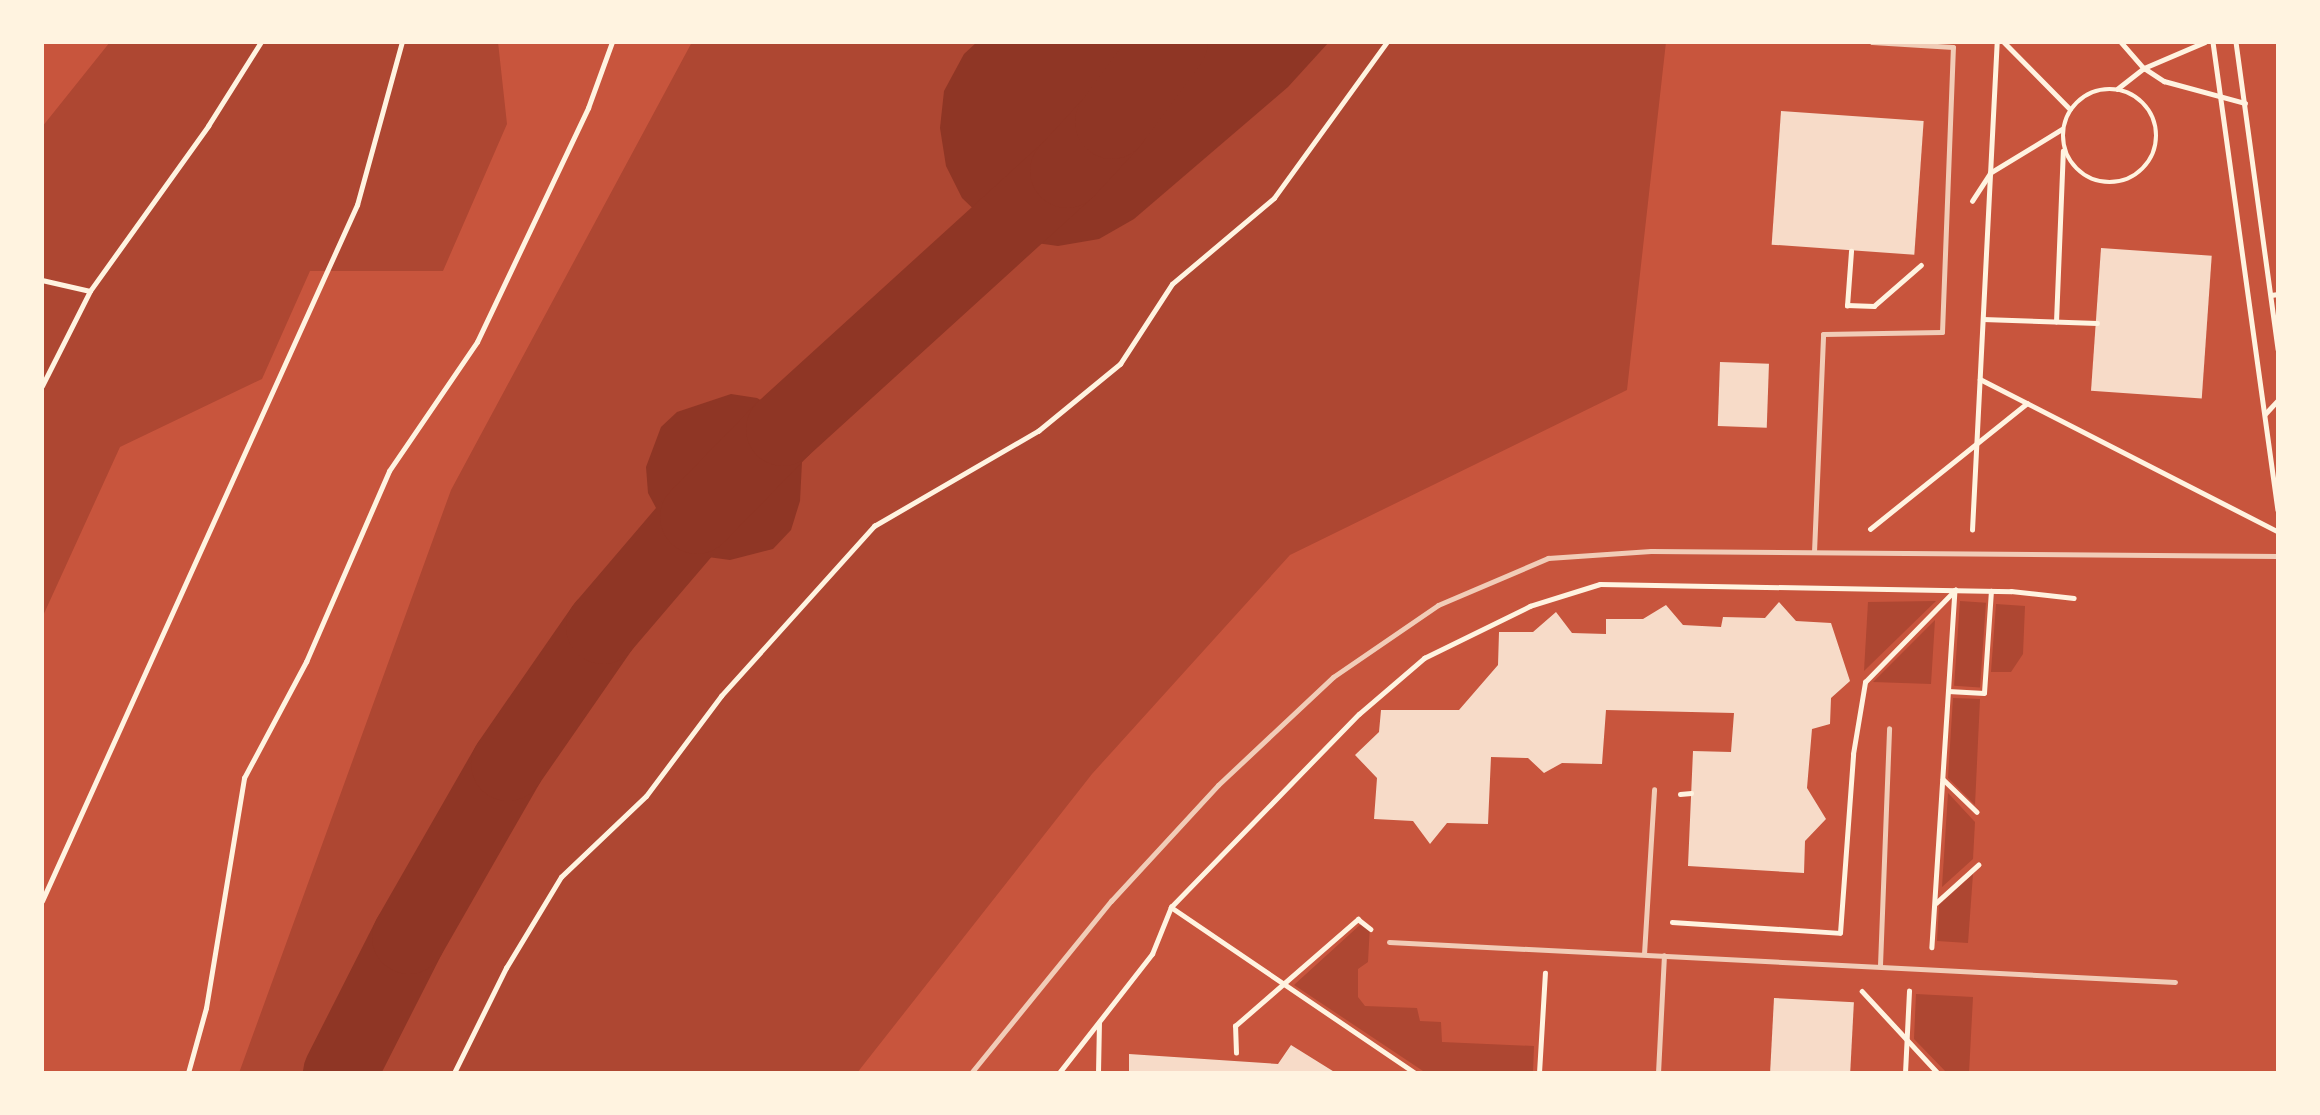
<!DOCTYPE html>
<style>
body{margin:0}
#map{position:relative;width:2320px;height:1115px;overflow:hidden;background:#c8553d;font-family:"PT Sans",sans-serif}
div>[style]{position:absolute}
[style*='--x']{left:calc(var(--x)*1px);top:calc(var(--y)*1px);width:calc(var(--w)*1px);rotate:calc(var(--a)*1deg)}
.green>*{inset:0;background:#ae4732;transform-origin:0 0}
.water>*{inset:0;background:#8f3625}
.river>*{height:74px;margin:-37px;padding:0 37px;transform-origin:37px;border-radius:37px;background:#8f3625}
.building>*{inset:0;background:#f7dbc8;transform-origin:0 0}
.path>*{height:4.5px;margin:-2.25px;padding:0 2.25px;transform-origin:2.25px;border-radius:2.25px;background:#fff3e0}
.path>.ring{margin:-2.25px;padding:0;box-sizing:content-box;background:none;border:4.5px solid #fff3e0;border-radius:50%}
.service>*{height:5px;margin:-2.5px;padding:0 2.5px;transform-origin:2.5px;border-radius:2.5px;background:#f1ccb7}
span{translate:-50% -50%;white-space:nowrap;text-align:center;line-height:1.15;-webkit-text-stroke:7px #fff3e0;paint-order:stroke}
.frame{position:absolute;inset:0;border:44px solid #fff3e0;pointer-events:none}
</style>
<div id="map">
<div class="green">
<div style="clip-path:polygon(110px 42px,498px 42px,507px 124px,443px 271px,310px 271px,262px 379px,120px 447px,42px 618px,42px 127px)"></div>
<div style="clip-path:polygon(692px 42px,1666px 42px,1627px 390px,1290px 555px,1092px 774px,857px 1073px,239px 1073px,451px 490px)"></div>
<div style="clip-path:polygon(1936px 601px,1864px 671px,1868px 602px)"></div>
<div style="left:1960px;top:601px;width:26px;height:85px;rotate:4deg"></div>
<div style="clip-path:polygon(1996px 604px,2025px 606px,2023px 654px,2011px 672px,1991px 672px)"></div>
<div style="clip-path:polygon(1935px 620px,1931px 684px,1873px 682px)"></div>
<div style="clip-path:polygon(1953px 698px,1980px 699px,1975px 805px,1948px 778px)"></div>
<div style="clip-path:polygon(1948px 793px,1975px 822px,1973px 859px,1942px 887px)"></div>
<div style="clip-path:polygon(1973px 874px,1968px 943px,1937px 941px,1939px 905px)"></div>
<div style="clip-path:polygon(1362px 923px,1370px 925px,1368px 962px,1358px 969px,1358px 997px,1365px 1006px,1417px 1008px,1420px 1021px,1441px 1022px,1442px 1042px,1534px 1046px,1533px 1073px,1426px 1073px,1294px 985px)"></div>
<div style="clip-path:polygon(1916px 994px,1973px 997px,1969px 1073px,1947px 1073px,1914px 1039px)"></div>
</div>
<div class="water">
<div style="clip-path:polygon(977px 42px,1329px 42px,1288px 87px,1134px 219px,1099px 239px,1058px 246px,1022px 241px,985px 220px,962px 198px,946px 166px,940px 128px,944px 91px,964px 54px)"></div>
<div style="clip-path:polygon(731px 394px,757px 398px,780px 411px,795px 434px,802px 462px,800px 501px,791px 530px,773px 549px,730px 560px,708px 557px,662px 519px,648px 493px,646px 467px,661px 427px,677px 412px)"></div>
</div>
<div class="river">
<div style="--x:340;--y:1073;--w:153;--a:-63.1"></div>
<div style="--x:409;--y:937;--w:199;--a:-60.2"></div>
<div style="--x:508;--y:764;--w:167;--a:-55.3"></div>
<div style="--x:603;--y:627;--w:145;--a:-49.5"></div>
<div style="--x:697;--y:517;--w:123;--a:-45.7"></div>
<div style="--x:783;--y:429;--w:384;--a:-42.3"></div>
<div style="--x:1067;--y:171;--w:67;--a:-47.4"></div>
<div style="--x:1112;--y:122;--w:99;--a:-53.6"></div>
</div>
<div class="building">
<div style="left:1781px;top:111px;width:143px;height:134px;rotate:4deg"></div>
<div style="left:2101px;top:248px;width:111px;height:143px;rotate:4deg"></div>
<div style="left:1720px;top:362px;width:49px;height:64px;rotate:2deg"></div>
<div style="clip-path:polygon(1779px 602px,1796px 621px,1831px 623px,1850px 681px,1831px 698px,1830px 724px,1812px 729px,1807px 788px,1826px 819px,1805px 841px,1804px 873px,1688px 866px,1693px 751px,1731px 752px,1734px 713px,1606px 710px,1602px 764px,1562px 763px,1544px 773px,1528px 758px,1491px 757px,1488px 824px,1447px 823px,1430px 844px,1413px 821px,1374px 819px,1377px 778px,1355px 755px,1379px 732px,1381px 710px,1459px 710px,1498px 665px,1499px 632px,1533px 632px,1556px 612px,1572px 633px,1606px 634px,1606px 619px,1643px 619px,1666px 605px,1683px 625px,1721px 627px,1723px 617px,1765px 618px)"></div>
<div style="left:1774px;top:998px;width:80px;height:75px;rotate:3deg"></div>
<div style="clip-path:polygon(1291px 1045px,1336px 1073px,1129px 1073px,1129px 1054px,1278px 1064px)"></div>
</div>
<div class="path">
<div style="--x:2004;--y:42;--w:94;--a:45.4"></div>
<div style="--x:2121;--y:42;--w:35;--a:49"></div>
<div style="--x:2144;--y:68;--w:24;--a:33"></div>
<div style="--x:2164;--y:81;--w:84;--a:15.2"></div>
<div style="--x:2213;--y:42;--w:472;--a:82.1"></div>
<div style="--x:2236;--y:42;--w:310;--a:82.2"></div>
<div class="ring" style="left:2063px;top:89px;width:89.5px;height:89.5px"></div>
<div style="--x:2117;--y:89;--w:34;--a:-38"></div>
<div style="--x:2144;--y:68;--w:66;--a:-23.1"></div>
<div style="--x:1972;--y:201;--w:33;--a:-57"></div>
<div style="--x:1990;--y:173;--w:84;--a:-31.4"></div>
<div style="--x:42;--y:280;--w:49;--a:12.9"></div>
<div style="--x:2271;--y:295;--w:7;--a:-8"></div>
<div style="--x:1847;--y:305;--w:27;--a:2"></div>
<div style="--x:1874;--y:306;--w:62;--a:-41.1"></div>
<div style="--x:1847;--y:306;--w:55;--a:-85.8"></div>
<div style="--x:1983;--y:319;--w:114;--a:2"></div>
<div style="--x:2056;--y:322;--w:171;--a:-87.7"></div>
<div style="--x:1980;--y:379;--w:334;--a:27.1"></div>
<div style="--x:42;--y:386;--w:106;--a:-63.2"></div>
<div style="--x:90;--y:291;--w:203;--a:-54.4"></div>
<div style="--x:208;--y:126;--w:99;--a:-57.8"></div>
<div style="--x:2265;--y:414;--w:19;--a:-47"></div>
<div style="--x:1870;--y:529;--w:201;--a:-38.7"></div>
<div style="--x:1972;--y:530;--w:489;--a:-87.1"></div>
<div style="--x:1948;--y:691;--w:36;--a:3"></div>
<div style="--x:1984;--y:693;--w:102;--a:-86.1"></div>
<div style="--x:1943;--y:779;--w:47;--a:44.1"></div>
<div style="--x:1680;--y:794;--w:11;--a:-5"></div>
<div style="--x:42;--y:901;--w:764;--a:-65.65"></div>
<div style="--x:357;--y:205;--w:169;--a:-74.6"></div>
<div style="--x:1936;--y:903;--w:57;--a:-42.1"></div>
<div style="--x:1171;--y:907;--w:269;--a:-45.8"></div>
<div style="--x:1359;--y:714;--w:86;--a:-40.7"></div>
<div style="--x:1424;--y:658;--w:118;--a:-26.1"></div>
<div style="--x:1530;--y:606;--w:73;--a:-17.4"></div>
<div style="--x:1600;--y:584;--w:411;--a:1"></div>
<div style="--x:2011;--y:591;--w:63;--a:6.3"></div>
<div style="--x:1672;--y:922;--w:168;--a:3.7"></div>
<div style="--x:1840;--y:933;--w:179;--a:-85.8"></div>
<div style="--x:1853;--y:754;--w:73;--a:-80.5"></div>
<div style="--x:1865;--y:682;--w:129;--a:-45.6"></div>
<div style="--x:1955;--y:590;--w:358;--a:93.7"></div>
<div style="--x:1862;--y:991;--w:112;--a:47.2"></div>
<div style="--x:1236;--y:1053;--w:27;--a:-92"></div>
<div style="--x:1235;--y:1026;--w:163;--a:-41"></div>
<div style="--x:1358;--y:919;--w:16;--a:38"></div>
<div style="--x:188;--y:1073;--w:67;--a:-74.5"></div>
<div style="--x:206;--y:1008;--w:233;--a:-80.6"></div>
<div style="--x:244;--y:778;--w:132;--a:-61.9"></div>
<div style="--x:306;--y:662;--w:208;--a:-66.5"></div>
<div style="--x:389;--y:471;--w:156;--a:-55.7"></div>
<div style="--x:477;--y:342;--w:259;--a:-64.6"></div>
<div style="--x:588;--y:108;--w:70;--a:-70"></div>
<div style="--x:454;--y:1073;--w:117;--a:-63.7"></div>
<div style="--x:506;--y:968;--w:106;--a:-58.9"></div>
<div style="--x:561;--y:877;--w:117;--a:-43.6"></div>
<div style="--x:646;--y:796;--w:125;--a:-53.1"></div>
<div style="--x:721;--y:696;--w:229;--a:-48"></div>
<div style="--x:874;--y:526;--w:190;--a:-30.1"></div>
<div style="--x:1038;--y:431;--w:106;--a:-39.3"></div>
<div style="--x:1120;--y:364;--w:95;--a:-57"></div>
<div style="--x:1172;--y:284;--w:133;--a:-40.1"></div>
<div style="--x:1274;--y:198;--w:193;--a:-54.1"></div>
<div style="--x:1059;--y:1073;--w:151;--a:-52"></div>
<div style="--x:1152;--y:954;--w:51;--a:-68"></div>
<div style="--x:1171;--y:907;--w:295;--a:34.2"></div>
<div style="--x:1098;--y:1073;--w:50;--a:-88.9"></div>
<div style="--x:1539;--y:1073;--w:100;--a:-86.6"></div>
<div style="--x:1905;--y:1073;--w:82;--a:-87.2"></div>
</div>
<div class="service">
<div style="--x:1814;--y:552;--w:218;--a:-87.6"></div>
<div style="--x:1823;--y:334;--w:119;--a:-1"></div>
<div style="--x:1942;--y:332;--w:285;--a:-87.8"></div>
<div style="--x:1953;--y:47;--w:81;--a:-176.5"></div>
<div style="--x:1389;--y:942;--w:787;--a:2.91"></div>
<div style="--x:1644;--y:954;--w:165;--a:-86.5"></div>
<div style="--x:1880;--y:965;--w:237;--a:-87.8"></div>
<div style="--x:971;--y:1073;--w:222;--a:-50.9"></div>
<div style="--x:1111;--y:901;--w:158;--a:-47.3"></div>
<div style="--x:1218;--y:785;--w:158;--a:-43.2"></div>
<div style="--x:1333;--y:677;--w:127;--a:-34.4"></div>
<div style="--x:1438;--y:605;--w:120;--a:-23.1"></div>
<div style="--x:1548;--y:558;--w:103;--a:-3.9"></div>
<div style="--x:1651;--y:551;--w:627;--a:0.46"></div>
<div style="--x:1658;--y:1073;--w:118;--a:-87.1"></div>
</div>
<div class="frame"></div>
</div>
